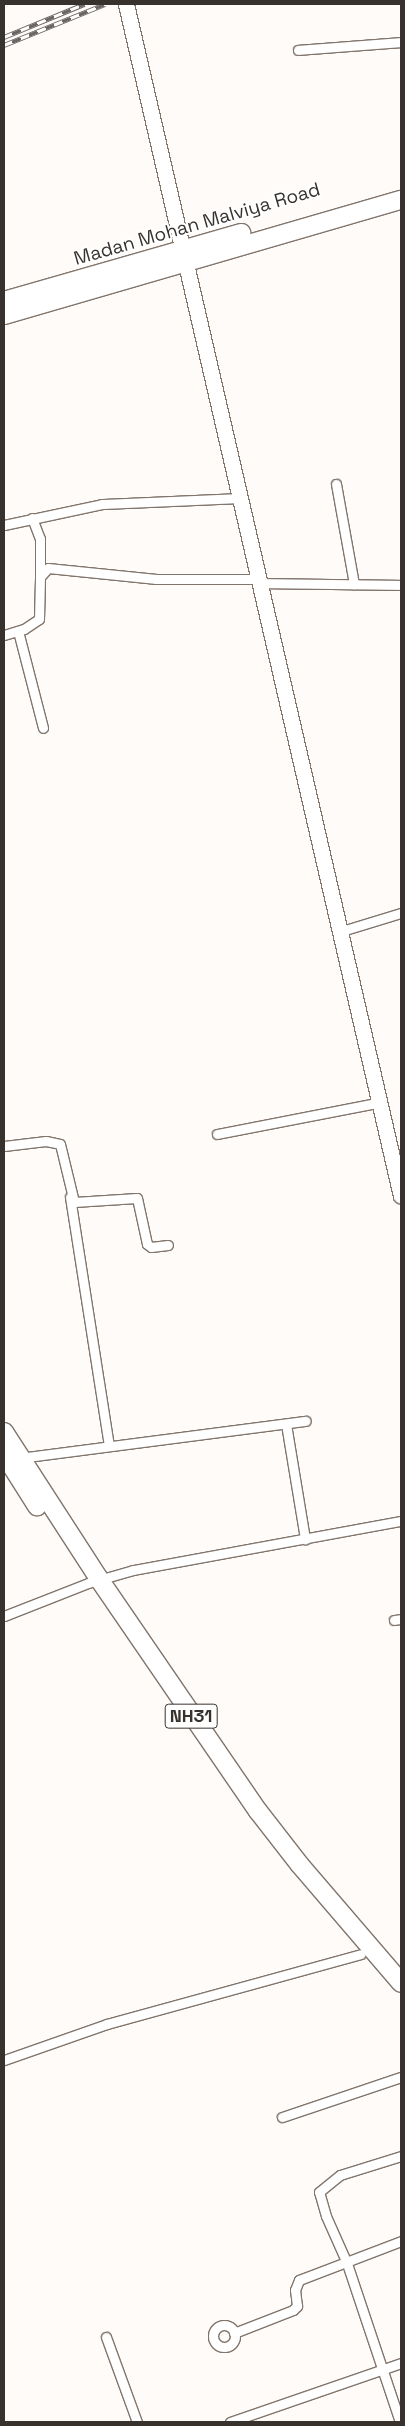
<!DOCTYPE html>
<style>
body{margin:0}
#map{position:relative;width:405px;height:2426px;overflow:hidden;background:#fefbf9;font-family:"Space Grotesk",sans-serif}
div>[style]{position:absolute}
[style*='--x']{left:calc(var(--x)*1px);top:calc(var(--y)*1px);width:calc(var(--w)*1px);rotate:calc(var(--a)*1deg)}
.roads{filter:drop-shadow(1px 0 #81756c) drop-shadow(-1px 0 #81756c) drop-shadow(0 1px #81756c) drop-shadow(0 -1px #81756c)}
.street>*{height:9px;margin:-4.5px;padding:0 4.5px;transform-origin:4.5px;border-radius:4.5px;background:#fff}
.street>.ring{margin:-4.5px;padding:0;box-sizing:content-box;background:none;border:9px solid #fff;border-radius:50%}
.primary>*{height:15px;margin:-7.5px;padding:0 7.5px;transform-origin:7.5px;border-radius:7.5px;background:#fff}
.highway>*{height:18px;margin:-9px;padding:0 9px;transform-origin:9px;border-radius:9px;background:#fff}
.rail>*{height:5px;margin-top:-2.5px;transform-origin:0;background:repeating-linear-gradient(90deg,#fff 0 9px,#6b6663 0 18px);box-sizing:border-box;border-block:1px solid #6b6663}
span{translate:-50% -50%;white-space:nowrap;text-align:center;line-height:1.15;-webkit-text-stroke:4px #fff;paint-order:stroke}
.shield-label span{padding:1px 4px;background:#fff;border:1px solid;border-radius:4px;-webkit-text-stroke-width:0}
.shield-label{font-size:18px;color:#37322e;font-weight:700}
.street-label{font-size:19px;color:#37322e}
.frame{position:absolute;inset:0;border:5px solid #37322e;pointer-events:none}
</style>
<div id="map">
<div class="roads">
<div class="street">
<div style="--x:298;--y:50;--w:103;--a:-4.4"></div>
<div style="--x:336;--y:484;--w:102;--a:79.8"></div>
<div style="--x:32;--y:518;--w:22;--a:69"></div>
<div style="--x:40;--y:539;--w:38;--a:90"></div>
<div style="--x:4;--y:525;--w:100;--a:-12.1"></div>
<div style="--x:102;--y:504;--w:140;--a:-2.5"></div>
<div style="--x:261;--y:583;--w:140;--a:0.8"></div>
<div style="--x:18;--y:631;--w:100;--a:75.5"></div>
<div style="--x:4;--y:635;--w:21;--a:-17"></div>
<div style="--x:24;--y:629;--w:18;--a:-34"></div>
<div style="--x:39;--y:619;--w:42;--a:-88.6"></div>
<div style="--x:40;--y:577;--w:12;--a:-48"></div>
<div style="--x:48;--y:568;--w:109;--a:5.8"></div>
<div style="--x:156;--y:579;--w:104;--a:0"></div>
<div style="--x:342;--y:931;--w:62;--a:-17"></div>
<div style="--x:217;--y:1134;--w:167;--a:-11"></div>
<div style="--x:4;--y:1146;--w:42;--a:-6.8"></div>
<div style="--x:46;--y:1141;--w:14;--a:12"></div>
<div style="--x:60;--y:1144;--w:60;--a:76.4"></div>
<div style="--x:74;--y:1202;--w:63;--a:-3.6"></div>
<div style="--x:137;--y:1198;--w:47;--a:77.7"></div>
<div style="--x:147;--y:1244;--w:5;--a:37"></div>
<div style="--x:151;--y:1247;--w:17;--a:-7"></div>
<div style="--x:70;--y:1197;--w:252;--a:81.1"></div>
<div style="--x:286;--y:1424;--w:117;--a:80.6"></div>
<div style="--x:20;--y:1458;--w:288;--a:-7.4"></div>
<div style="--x:4;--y:1616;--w:90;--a:-21.4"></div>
<div style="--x:88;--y:1583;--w:47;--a:-16.1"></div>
<div style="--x:133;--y:1570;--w:272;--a:-10.4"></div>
<div style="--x:394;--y:1620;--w:7;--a:-8"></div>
<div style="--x:4;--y:2060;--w:109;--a:-19.3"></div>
<div style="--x:107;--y:2024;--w:263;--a:-15.4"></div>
<div style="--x:282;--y:2117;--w:126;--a:-18.6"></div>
<div class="ring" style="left:213px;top:2325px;width:13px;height:13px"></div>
<div style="--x:234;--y:2333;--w:63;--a:-21.3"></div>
<div style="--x:293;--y:2310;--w:6;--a:-45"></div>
<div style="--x:297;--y:2306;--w:16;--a:-97"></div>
<div style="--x:295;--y:2290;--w:11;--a:-68"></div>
<div style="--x:299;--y:2280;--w:109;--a:-20.9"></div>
<div style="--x:106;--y:2337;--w:90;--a:70"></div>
<div style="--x:230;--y:2422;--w:181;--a:-19"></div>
<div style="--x:400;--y:2422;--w:170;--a:-108.5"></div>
<div style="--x:346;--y:2261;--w:49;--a:-114"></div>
<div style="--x:326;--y:2216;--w:25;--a:-106"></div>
<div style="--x:319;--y:2192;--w:27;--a:-39"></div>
<div style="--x:340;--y:2175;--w:64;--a:-17.3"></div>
</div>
<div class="primary">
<div style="--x:126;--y:4;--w:1223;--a:77.01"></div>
</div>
<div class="highway">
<div style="--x:4;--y:301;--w:247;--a:-16"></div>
<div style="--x:4;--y:315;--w:413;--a:-16.2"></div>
<div style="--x:4;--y:1432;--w:175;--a:57.1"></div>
<div style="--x:99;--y:1579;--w:281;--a:55.6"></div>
<div style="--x:258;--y:1811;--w:68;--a:52.1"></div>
<div style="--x:300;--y:1865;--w:155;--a:49.4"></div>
<div style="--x:4;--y:1454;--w:62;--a:57.6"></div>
</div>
</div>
<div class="rail">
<div style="--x:4;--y:37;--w:87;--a:-22.4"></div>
<div style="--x:4;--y:45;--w:109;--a:-22.1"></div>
</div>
<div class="shield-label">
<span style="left:191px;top:1716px">NH31</span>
</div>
<div class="street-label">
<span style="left:197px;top:224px;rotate:-16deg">Madan Mohan Malviya Road</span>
</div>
<div class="frame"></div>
</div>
